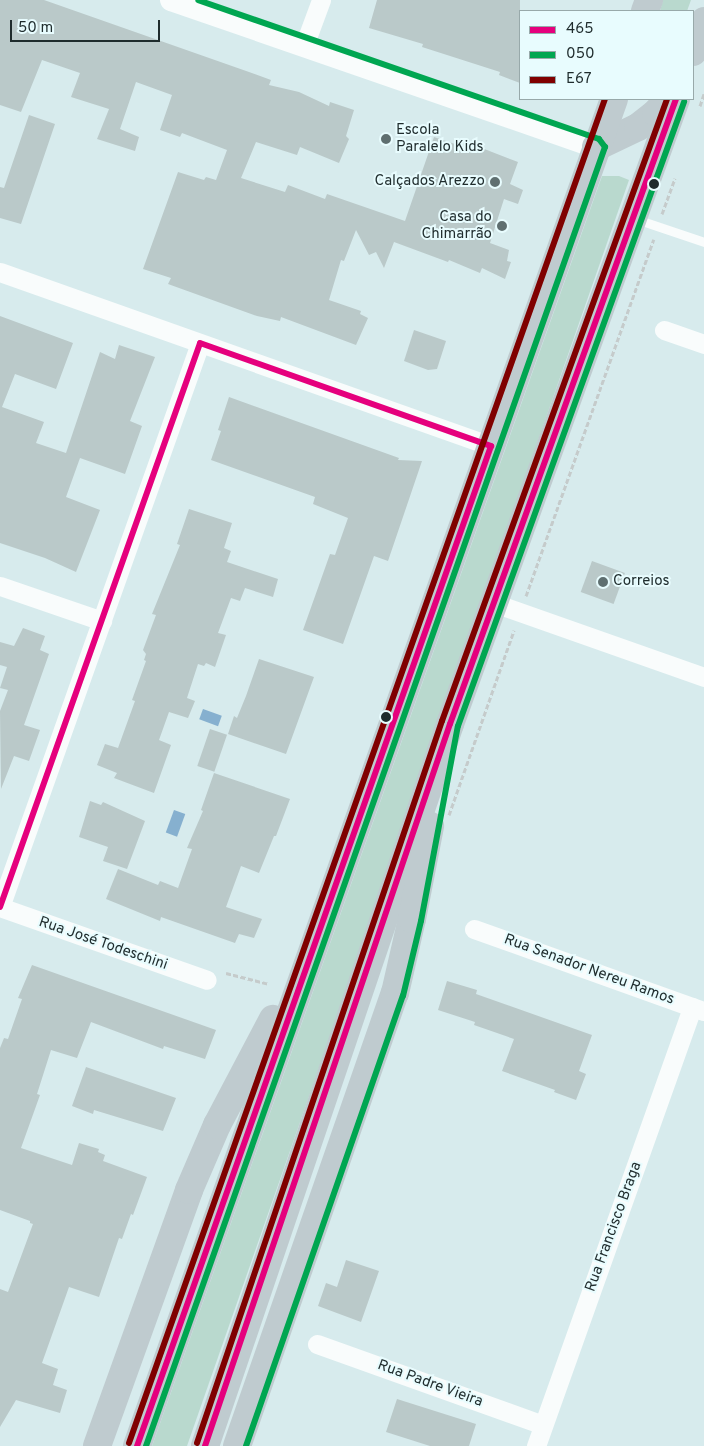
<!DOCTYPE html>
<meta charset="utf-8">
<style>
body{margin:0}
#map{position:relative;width:704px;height:1446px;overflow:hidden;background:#d7ebed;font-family:Overpass,sans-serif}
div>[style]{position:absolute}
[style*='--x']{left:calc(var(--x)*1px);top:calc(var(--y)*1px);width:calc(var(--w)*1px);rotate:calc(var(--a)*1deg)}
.green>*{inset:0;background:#b9d9ce}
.water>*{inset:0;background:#86b0cf;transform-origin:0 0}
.building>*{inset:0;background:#bac9c9;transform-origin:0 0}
.path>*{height:3px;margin-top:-1.5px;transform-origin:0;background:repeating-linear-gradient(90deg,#c5cbcb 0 5px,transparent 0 7.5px)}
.service>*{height:9px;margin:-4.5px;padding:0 4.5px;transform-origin:4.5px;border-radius:4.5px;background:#f9fcfc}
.minor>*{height:19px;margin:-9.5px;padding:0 9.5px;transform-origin:9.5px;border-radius:9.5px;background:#f9fcfc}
.tertiary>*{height:22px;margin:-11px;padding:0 11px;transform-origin:11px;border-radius:11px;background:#f9fcfc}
.trunk>*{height:28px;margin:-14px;padding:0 14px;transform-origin:14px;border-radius:14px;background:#bfcbcf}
.bus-1>*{height:6px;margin:-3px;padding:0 3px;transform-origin:3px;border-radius:3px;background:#e5007d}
.bus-2>*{height:6px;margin:-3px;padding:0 3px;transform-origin:3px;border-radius:3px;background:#00a651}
.bus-3>*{height:6px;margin:-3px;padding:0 3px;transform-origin:3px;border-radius:3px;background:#800000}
.dots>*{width:14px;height:14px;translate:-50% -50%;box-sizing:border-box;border:2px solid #e8fcfe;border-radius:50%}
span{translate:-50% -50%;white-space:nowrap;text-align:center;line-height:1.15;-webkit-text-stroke:4px #e8fcfe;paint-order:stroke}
.poi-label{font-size:15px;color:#1f2c2d}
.left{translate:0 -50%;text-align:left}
.right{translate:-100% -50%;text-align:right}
.street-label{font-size:15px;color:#1f2c2d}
.legend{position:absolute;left:519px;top:10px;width:175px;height:90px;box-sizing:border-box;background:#e8fcfe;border:1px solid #98a9aa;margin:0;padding:6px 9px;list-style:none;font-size:15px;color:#1f2c2d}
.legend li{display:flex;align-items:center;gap:10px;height:25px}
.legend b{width:25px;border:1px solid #98a9aa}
.scale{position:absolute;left:10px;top:20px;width:150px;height:22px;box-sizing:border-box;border:2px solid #1f2c2d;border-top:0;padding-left:6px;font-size:15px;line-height:18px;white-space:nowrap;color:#1f2c2d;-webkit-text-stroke:4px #e8fcfe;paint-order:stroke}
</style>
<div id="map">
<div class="green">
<div style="clip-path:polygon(663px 0,691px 0,687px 11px,660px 11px)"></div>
<div style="clip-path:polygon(602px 176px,619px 176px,629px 180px,187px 1446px,152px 1446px)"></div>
</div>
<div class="water">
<div style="left:203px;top:709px;width:20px;height:11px;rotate:20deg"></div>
<div style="left:174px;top:810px;width:12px;height:24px;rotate:20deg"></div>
</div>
<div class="building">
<div style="clip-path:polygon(0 0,44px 0,249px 72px,271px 80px,269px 85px,299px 92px,329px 106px,330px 102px,354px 110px,346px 136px,349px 139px,339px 163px,300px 147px,297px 155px,256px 142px,241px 178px,285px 192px,288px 185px,325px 199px,327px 194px,405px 221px,434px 137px,473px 150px,474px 145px,518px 162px,510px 184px,523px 190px,518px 204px,504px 199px,490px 243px,509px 250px,507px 261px,511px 262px,505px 279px,482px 268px,480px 273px,449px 260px,448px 262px,394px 242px,384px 268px,376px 252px,369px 255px,356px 230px,344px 261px,341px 260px,329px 300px,361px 311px,360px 314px,368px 318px,356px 345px,281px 317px,280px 321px,257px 316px,168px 284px,171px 278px,143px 269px,178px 172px,204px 180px,206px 177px,216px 180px,227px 150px,182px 133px,180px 137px,160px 130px,172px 95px,136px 82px,120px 129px,139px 137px,135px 151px,97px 139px,109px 109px,71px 97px,80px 73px,42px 60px,21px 112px,0 105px)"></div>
<div style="clip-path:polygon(377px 0,520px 0,520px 83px,499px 75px,500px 72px,422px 47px,423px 44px,369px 28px)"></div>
<div style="clip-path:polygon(29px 115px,55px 124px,21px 224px,0 218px,0 187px,4px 188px)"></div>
<div style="clip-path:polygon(0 316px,73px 343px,56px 389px,15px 374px,2px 407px,44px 422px,36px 443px,66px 453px,100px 352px,115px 359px,119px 345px,155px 357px,130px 421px,142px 426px,125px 474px,80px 458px,66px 497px,100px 510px,76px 572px,45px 558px,0 543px)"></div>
<div style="clip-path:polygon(414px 330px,446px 341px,437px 369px,428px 370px,404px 361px)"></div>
<div style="clip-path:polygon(229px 397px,399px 458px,398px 460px,422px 461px,388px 561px,374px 556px,343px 644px,303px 630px,330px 554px,335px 555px,348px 518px,313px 504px,315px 497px,211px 460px,221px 431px,218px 430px)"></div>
<div style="clip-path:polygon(189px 509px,232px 523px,224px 548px,231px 551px,227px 562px,278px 579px,273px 597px,245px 588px,240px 601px,231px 598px,218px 633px,226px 635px,215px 667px,206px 663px,204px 666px,198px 664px,187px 698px,195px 701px,188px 718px,169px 712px,159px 740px,171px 745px,154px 793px,114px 778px,117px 773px,97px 765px,105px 744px,118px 748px,135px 701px,132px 700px,146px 661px,144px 660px,146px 654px,143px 650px,156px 615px,152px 614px,180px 545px,177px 544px)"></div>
<div style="left:592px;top:561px;width:35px;height:33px;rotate:20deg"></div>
<div style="clip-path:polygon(23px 628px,45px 636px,40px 650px,49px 654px,24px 725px,40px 730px,29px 761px,14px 756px,1px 789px,0 711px,8px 690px,0 688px,7px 667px,0 665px,0 642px,14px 646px)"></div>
<div style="clip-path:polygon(259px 659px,314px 677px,286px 754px,228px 734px,234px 716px,237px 718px,246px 696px)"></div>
<div style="left:210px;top:729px;width:18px;height:39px;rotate:19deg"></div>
<div style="clip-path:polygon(214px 773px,290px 799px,276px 836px,274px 836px,259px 873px,241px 866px,226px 907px,262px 919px,254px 938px,239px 934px,235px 943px,161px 917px,160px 921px,106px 899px,118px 869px,158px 885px,160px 881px,178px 888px,192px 849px,187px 848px,203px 811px,201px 810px)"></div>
<div style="clip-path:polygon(90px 801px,101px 805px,103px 802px,145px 821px,127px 869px,103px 861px,108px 847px,79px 837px)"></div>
<div style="clip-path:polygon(32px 965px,216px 1030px,205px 1059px,164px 1046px,163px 1049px,91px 1022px,77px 1058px,51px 1050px,37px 1094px,40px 1095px,21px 1148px,72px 1165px,79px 1143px,99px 1149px,98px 1152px,105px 1155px,103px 1161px,147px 1177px,133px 1215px,131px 1214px,122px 1239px,119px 1238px,99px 1297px,69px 1287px,42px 1363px,58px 1369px,53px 1385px,67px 1390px,60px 1413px,16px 1400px,0 1427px,0 1289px,8px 1292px,33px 1224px,30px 1223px,30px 1221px,0 1210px,0 1048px,4px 1038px,8px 1039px,22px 999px,18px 998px)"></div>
<div style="clip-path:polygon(447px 981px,477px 990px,476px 994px,592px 1035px,579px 1071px,586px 1074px,576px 1100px,554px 1092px,555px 1090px,502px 1071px,514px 1039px,474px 1025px,475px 1022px,438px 1010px)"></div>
<div style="clip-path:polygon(86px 1067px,176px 1098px,163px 1131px,94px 1110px,93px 1114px,72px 1106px)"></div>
<div style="clip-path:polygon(346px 1260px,379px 1271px,361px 1322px,318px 1306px,326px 1283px,337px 1287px)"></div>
<div style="clip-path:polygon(397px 1399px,476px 1424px,469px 1446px,430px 1446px,386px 1432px)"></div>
</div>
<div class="path">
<div style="--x:700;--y:106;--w:13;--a:-72"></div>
<div style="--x:662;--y:214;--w:38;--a:-70"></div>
<div style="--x:526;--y:596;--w:379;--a:-70.3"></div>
<div style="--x:449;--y:815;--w:196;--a:-70.6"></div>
<div style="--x:226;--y:973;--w:44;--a:14.3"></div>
</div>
<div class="service">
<div style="--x:636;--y:219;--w:72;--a:18.7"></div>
</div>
<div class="minor">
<div style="--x:304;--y:46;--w:49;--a:-69.7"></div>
<div style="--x:0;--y:272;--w:521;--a:19.51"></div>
<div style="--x:664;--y:330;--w:42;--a:19.3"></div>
<div style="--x:0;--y:586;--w:108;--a:18.9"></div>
<div style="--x:494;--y:603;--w:223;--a:19.4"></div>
<div style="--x:0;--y:907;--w:598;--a:-70.47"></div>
<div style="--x:0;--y:907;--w:219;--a:19.4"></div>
<div style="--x:474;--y:929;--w:243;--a:19.7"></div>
<div style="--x:317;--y:1344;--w:240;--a:19.7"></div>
<div style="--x:536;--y:1446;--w:466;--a:-70.4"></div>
</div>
<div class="tertiary">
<div style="--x:171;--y:0;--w:450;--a:19.1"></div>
</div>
<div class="trunk">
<div style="--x:645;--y:11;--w:12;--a:-70"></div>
<div style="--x:693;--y:52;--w:33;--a:-70"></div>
<div style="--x:596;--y:147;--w:47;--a:-25.5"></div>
<div style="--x:638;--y:127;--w:23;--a:-38"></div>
<div style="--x:656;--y:113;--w:18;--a:-49"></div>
<div style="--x:97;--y:1446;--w:272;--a:-70.2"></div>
<div style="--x:189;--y:1190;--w:71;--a:-66.7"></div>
<div style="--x:217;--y:1125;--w:120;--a:-62.2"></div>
<div style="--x:137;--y:1446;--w:1429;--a:-70.5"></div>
<div style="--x:205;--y:1446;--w:762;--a:-71.26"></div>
<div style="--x:450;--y:724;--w:665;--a:-70.12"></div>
<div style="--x:237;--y:1446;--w:480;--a:-70.8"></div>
<div style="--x:395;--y:993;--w:76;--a:-77.1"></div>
<div style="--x:412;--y:919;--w:95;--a:-79"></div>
</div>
<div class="bus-1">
<div style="--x:0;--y:907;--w:598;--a:-70.47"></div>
<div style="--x:200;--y:343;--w:309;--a:19.5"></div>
<div style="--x:491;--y:446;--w:1061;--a:109.49"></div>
<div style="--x:205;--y:1446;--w:762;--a:-71.26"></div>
<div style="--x:450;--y:724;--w:665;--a:-70.12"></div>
</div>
<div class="bus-2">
<div style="--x:146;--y:1446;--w:1378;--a:-70.54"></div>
<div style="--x:605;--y:147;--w:10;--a:-127"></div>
<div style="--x:599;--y:139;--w:424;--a:-160.9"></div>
<div style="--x:246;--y:1446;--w:477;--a:-70.8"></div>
<div style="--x:403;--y:996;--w:77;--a:-76.5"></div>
<div style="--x:421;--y:921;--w:198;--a:-79.3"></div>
<div style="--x:458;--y:726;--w:664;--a:-70.09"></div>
</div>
<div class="bus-3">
<div style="--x:129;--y:1443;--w:1426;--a:-70.5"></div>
<div style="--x:197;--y:1443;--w:762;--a:-71.26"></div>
<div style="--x:442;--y:721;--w:661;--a:-70.11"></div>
</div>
<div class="dots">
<div style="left:386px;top:139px;background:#5f6f70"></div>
<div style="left:495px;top:182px;background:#5f6f70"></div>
<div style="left:654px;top:184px;background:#1f2c2d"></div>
<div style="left:502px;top:226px;background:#5f6f70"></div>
<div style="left:603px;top:582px;background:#5f6f70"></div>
<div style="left:386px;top:717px;background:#1f2c2d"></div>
</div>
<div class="poi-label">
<span class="left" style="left:396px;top:139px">Escola<br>Paralelo Kids</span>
<span class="right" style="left:485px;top:182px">Calçados Arezzo</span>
<span class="right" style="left:492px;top:226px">Casa do<br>Chimarrão</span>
<span class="left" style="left:613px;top:582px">Correios</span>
</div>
<div class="street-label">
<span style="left:103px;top:944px;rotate:19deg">Rua José Todeschini</span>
<span style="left:589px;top:970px;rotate:20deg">Rua Senador Nereu Ramos</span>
<span style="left:614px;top:1227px;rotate:-70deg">Rua Francisco Braga</span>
<span style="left:430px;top:1384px;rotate:20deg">Rua Padre Vieira</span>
</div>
<ul class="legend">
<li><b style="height:6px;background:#e5007d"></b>465</li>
<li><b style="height:6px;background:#00a651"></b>050</li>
<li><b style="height:6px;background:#800000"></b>E67</li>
</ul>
<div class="scale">50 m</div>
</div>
